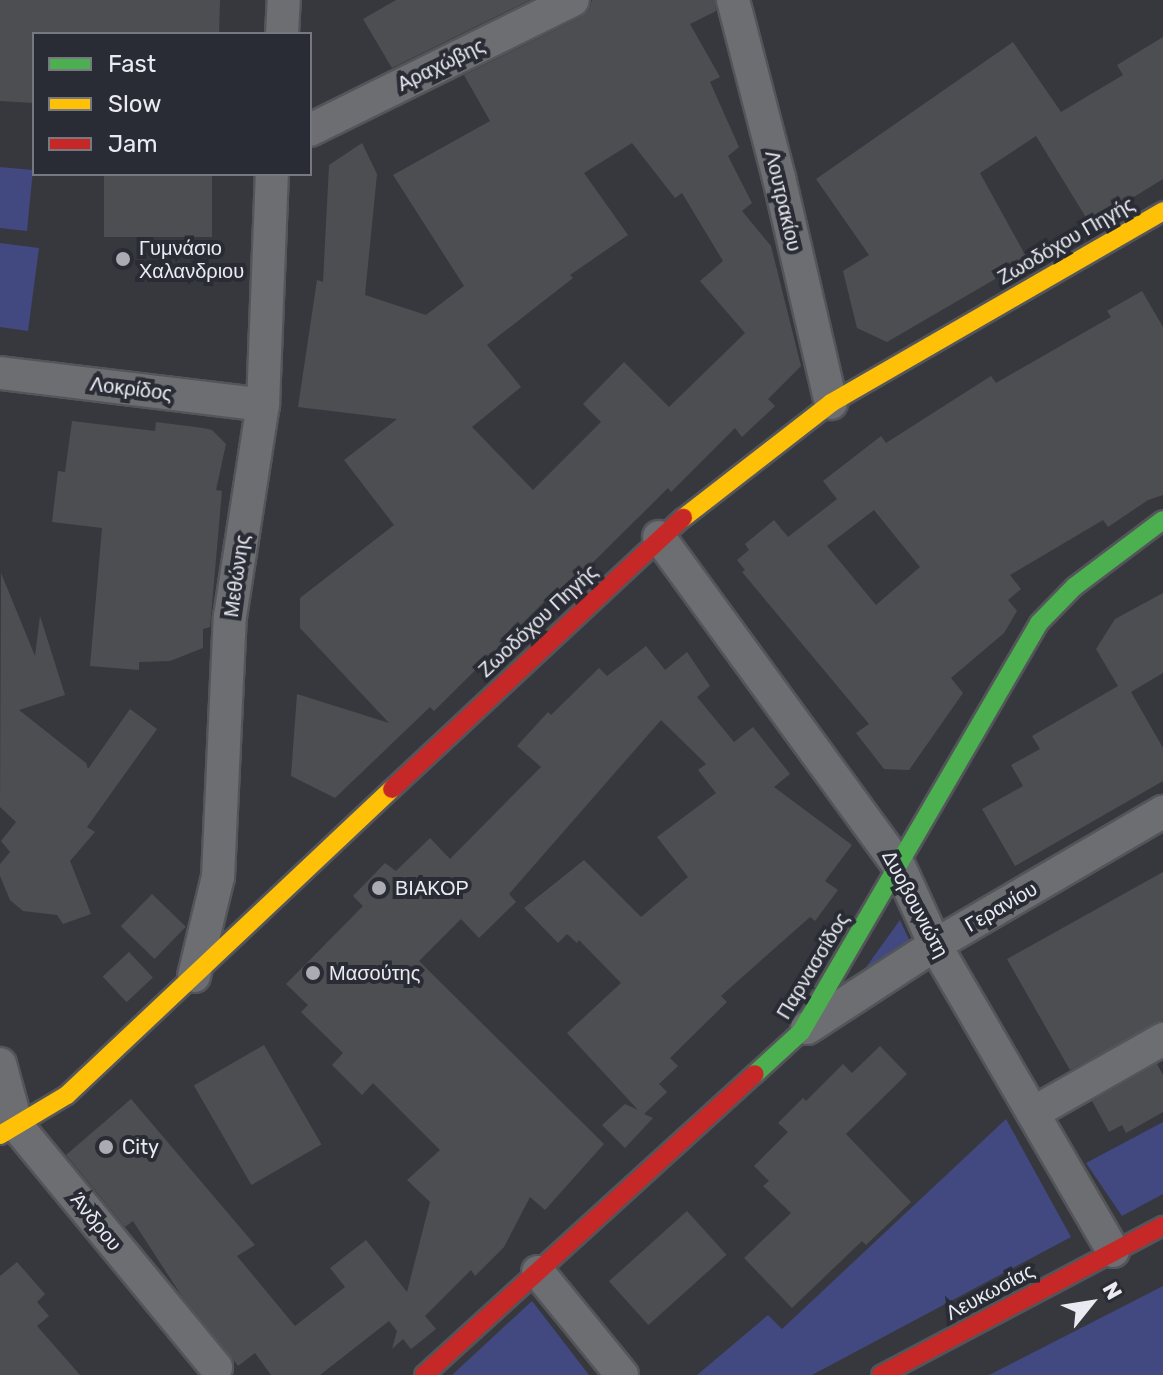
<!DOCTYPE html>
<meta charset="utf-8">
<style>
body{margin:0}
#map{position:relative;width:1163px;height:1375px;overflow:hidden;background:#37383d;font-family:Rubik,sans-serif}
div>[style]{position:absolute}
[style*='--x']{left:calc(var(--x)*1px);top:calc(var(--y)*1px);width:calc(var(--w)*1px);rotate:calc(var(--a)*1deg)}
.green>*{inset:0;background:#424880}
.building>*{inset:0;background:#4d4e52;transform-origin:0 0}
.roads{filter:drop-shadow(2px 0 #54555a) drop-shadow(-2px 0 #54555a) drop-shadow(0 2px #54555a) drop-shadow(0 -2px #54555a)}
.street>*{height:32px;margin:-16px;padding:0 16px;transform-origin:16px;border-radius:16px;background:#6d6e71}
.fast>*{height:18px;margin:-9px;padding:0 9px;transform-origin:9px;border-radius:9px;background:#4caf50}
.slow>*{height:18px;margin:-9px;padding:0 9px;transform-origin:9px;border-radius:9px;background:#ffc107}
.jam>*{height:18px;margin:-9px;padding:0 9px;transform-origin:9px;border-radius:9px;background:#c62828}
.dots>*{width:22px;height:22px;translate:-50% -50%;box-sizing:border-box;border:4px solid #2a2c35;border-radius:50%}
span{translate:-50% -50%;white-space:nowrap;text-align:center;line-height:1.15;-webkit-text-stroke:8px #2a2c35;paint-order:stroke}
.street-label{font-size:20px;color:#eaebf2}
.poi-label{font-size:20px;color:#eaebf2}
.left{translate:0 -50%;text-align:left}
.legend{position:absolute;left:32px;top:32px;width:280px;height:144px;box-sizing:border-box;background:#2a2c35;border:2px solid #777881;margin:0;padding:10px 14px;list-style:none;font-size:24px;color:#eaebf2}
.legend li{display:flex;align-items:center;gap:16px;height:40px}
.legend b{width:40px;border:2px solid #777881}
.north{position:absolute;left:1051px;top:1263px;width:80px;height:80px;-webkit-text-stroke:6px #2a2c35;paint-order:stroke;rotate:60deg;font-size:22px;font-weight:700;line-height:32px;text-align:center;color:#eaebf2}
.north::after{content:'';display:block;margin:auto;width:28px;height:36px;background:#eaebf2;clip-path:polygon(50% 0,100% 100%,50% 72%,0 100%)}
</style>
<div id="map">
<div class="green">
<div style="clip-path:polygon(0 167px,33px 170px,27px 231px,0 228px)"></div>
<div style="clip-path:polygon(0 243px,39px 248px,28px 331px,0 327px)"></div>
<div style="clip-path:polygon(900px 920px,912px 946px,859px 977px)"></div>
<div style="clip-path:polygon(1006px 1119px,1071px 1237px,812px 1375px,697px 1375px,768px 1315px,782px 1329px)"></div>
<div style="clip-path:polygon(1163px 1122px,1163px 1194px,1122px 1216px,1086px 1163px)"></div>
<div style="clip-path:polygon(1163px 1286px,1163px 1375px,989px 1375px)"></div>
<div style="clip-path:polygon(532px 1301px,589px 1375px,452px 1375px)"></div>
</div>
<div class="building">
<div style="clip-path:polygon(0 0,220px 0,219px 34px,34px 34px,34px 103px,0 101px)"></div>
<div style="clip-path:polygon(396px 0,530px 0,392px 68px,363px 19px)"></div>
<div style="clip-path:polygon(evenodd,592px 0,715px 0,716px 11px,690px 24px,720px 77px,710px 82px,739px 147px,728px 156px,752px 203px,742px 211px,771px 246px,801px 366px,768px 399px,775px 406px,742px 437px,735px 428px,671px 492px,668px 488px,556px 599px,551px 595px,434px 711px,430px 707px,335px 798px,291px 776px,297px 694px,389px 723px,300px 628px,300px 598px,394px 525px,344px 460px,397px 419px,298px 407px,317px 280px,323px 282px,329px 165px,362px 143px,377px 174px,365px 295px,426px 315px,464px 286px,393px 175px,490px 121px,464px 75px,581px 17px,589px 10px,592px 0,632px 143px,675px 198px,682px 193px,723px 261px,700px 281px,745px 333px,669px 407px,624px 362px,583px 404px,601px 422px,533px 490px,472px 427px,521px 387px,487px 345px,573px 278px,570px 275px,628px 235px,584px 173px,632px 143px)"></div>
<div style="clip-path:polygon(1163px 37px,1163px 179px,1090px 224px,1036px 136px,980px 173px,1028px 260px,887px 342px,857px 328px,843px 271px,869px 255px,816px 179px,1013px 42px,1061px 112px,1123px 75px,1117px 65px)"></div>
<div style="left:104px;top:174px;width:108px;height:63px"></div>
<div style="clip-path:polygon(evenodd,1142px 291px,1163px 327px,1163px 495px,1148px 500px,1108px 527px,1103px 520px,1010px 575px,1021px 589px,1008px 600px,1017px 611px,1004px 633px,951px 678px,963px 693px,909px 770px,884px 769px,856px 733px,869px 724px,742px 572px,745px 570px,737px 560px,749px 550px,745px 544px,774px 520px,788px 537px,837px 499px,823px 481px,881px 436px,886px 443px,991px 376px,996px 383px,1111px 317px,1107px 311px,1142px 291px,874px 510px,920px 567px,876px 605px,827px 546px,874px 510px)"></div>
<div style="clip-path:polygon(72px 421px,155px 431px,156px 422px,203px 428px,212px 430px,226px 444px,216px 490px,222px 491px,210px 627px,203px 629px,203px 648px,170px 661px,139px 662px,139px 670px,90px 666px,102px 528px,52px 522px,58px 471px,65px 472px)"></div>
<div style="clip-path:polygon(1px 573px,35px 656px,40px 616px,65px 695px,19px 710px,86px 763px,88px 769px,130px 709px,157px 729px,87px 827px,95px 832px,70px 861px,91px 914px,63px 924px,57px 915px,23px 911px,10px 900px,0 876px,0 864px,10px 852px,1px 841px,16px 822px,0 807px)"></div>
<div style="clip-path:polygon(1163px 593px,1163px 673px,1131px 692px,1163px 748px,1163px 781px,1015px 866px,982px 809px,1023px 786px,1011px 765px,1040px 749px,1032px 736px,1118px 686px,1096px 649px,1115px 619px)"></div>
<div style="clip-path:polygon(646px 646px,665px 670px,687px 652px,710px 686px,697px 697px,734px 742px,753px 727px,790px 774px,774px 787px,852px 845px,825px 881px,838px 890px,815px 921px,810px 917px,721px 996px,727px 1002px,670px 1058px,678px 1066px,659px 1084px,667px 1092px,644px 1114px,653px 1118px,625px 1148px,602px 1125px,625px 1104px,638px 1110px,567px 1033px,621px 983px,579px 940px,577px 943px,567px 934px,558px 943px,524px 908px,584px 860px,641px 917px,688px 877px,657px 837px,716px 793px,698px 770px,706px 764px,661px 720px,509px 894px,516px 902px,479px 938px,461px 919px,419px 961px,604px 1144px,545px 1210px,530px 1197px,504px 1247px,475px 1276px,471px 1270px,425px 1316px,436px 1329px,411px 1349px,403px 1339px,392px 1349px,397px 1331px,389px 1321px,320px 1375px,271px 1375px,255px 1353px,238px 1366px,181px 1295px,133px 1221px,125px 1227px,66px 1155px,131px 1099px,255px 1245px,237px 1256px,295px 1326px,345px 1287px,330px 1268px,366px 1240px,407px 1292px,430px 1202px,407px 1180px,440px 1150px,373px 1083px,362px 1095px,332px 1065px,343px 1053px,301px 1012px,308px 1005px,286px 984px,363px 906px,353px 896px,385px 863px,396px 871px,430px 838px,450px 859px,541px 767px,517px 746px,548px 712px,551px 715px,599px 668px,607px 676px)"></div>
<div style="clip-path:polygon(1163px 872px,1163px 1020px,1070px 1070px,1007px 959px)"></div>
<div style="left:152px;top:894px;width:47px;height:45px;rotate:44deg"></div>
<div style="left:129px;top:952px;width:35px;height:36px;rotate:47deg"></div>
<div style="left:264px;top:1045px;width:115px;height:81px;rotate:60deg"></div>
<div style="clip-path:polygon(880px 1046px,907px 1074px,846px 1134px,911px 1202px,866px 1245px,862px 1241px,792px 1308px,744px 1258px,791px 1213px,763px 1186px,769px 1181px,754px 1166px,788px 1132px,778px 1123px,803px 1098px,806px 1101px,843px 1064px,852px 1073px)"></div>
<div style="clip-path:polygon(1157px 1064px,1163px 1075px,1163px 1112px,1126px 1133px,1122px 1125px,1109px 1132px,1092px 1101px)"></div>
<div style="left:687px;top:1211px;width:59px;height:105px;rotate:48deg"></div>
<div style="clip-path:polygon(17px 1262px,45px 1294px,37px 1302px,49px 1316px,37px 1326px,80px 1375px,0 1375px,0 1276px)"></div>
</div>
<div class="roads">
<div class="street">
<div style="--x:733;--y:0;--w:184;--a:75.5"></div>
<div style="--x:779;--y:178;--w:231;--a:77"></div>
<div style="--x:282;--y:34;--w:34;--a:-87"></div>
<div style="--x:310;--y:130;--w:293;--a:-26.3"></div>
<div style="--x:0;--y:373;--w:265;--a:6.9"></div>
<div style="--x:659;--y:537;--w:407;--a:53.9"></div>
<div style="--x:899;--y:866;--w:87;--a:65.5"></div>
<div style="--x:935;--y:945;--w:354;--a:59.8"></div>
<div style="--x:194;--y:976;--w:102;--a:-76.4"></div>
<div style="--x:218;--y:877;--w:260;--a:-87.4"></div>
<div style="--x:230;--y:617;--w:215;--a:-81.2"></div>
<div style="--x:263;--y:405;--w:231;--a:-87.8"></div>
<div style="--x:807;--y:1028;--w:153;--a:-33"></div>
<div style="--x:935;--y:945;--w:264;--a:-30.3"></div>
<div style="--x:0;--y:1064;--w:64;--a:74.7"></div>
<div style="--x:17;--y:1126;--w:313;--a:50.5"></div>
<div style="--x:1033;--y:1113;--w:150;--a:-29.6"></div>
<div style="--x:538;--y:1272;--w:133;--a:50.8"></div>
</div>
<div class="fast">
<div style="--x:755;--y:1074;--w:62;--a:-42.4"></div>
<div style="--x:801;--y:1032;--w:473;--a:-59.8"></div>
<div style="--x:1039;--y:623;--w:50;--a:-45.8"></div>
<div style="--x:1074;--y:587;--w:111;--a:-37"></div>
</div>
<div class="slow">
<div style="--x:683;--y:518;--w:187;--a:-37.8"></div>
<div style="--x:831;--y:403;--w:384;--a:-30"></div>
<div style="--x:0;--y:1135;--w:78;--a:-30.8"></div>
<div style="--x:67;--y:1095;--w:446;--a:-43.3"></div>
</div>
<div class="jam">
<div style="--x:392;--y:789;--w:398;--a:-43"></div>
<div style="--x:424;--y:1375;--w:447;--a:-42.3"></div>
<div style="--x:881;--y:1375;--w:319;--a:-27.9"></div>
</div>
</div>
<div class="dots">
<div style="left:123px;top:259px;background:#abacb3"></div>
<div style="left:379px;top:888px;background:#abacb3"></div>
<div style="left:313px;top:973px;background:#abacb3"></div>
<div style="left:106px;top:1147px;background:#abacb3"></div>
</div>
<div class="street-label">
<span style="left:441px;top:65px;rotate:-26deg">Αραχώβης</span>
<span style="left:783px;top:201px;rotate:77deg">Λουτρακίου</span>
<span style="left:1066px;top:241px;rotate:-30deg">Ζωοδόχου Πηγής</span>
<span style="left:131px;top:389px;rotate:7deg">Λοκρίδος</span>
<span style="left:237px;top:576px;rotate:-82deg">Μεθώνης</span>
<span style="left:538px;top:621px;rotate:-43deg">Ζωοδόχου Πηγής</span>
<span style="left:915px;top:904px;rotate:62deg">Δυοβουνιώτη</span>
<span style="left:1001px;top:907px;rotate:-30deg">Γερανίου</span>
<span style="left:813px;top:966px;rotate:-59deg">Παρνασσίδος</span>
<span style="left:96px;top:1222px;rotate:51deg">Άνδρου</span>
<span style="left:990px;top:1292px;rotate:-28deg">Λευκωσίας</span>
</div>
<div class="poi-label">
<span class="left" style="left:139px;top:260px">Γυμνάσιο<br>Χαλανδριου</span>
<span class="left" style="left:395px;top:888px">ΒΙΑΚΟΡ</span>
<span class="left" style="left:329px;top:973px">Μασούτης</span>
<span class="left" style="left:122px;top:1147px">City</span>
</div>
<ul class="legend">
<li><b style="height:10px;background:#4caf50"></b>Fast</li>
<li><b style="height:10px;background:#ffc107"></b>Slow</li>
<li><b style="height:10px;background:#c62828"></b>Jam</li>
</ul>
<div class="north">N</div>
</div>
